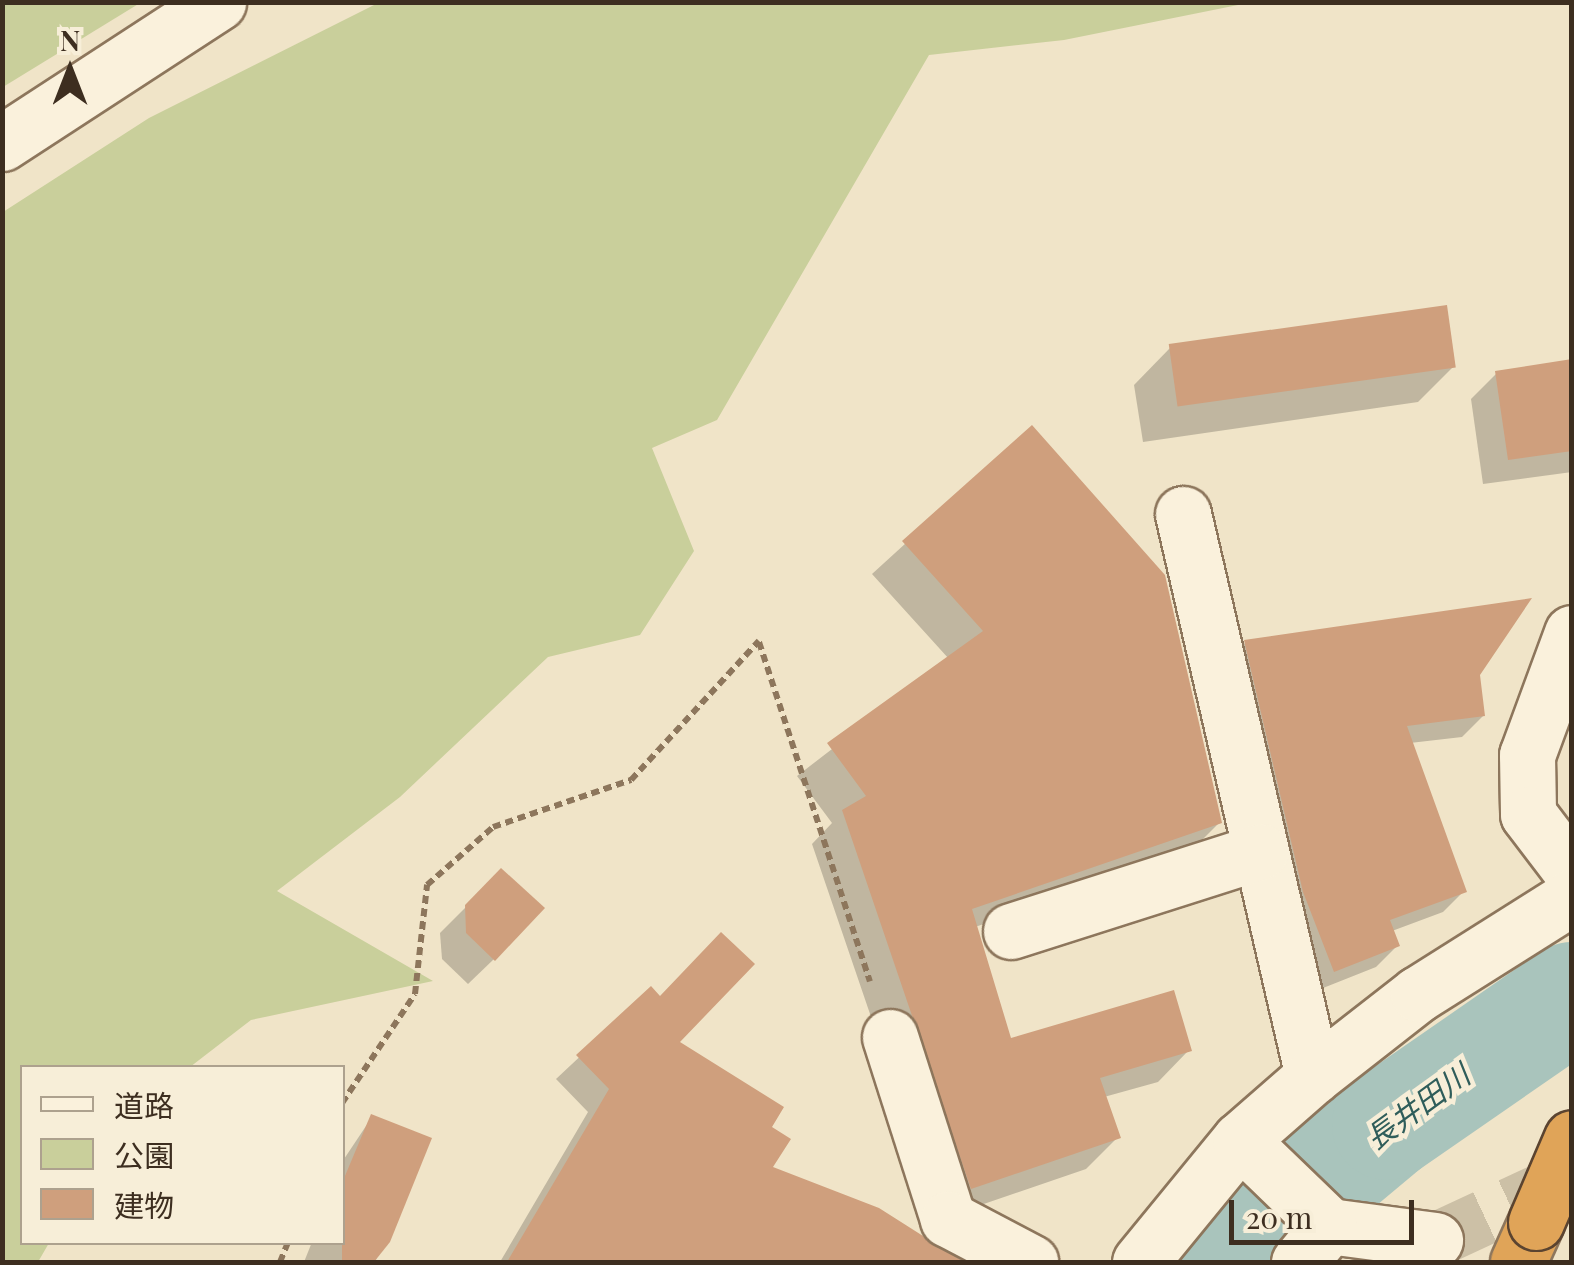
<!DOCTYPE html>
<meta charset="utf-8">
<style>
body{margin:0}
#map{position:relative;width:1574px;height:1265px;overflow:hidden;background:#f0e4c8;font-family:"Playfair Display","Noto Sans JP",serif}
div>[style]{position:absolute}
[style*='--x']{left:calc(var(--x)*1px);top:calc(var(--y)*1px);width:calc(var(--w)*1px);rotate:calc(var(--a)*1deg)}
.green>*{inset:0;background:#c9cf9b}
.shadow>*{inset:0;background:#0003}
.river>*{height:110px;margin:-55px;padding:0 55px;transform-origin:55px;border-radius:55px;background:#a9c4bc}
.building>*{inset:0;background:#cf9f7d;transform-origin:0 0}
.minor-tunnel>*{height:55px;margin-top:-27.5px;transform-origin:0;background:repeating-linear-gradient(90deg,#ccc0a6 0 55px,transparent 0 83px)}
.path>*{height:6px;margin-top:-3px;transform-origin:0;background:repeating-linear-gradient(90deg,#8d765c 0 8px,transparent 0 13px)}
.roads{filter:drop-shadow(2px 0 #8d765c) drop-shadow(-2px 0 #8d765c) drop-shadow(0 2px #8d765c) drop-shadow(0 -2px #8d765c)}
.minor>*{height:55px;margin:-27.5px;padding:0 27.5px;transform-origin:27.5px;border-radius:27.5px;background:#faf1dc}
.tertiary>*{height:55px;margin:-27.5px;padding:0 27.5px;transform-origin:27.5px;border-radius:27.5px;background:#faf1dc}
.motorway>*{height:55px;margin:-27.5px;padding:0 27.5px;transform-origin:27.5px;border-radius:27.5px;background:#e0a458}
.bridges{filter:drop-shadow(2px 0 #5b4430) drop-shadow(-2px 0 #5b4430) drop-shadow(0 2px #5b4430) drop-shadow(0 -2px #5b4430)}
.motorway-bridge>*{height:55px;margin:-27.5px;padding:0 27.5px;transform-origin:27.5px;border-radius:27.5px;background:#e0a458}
span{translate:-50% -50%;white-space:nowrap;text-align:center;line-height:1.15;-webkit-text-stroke:9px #f7eed8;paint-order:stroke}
.water-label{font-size:30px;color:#2f5d5a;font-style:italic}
.frame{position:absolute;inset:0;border:5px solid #3d2e20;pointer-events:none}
.legend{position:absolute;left:20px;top:1065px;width:325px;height:180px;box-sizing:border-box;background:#f7eed8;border:2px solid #ada18e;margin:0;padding:12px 18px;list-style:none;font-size:30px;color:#3d2e20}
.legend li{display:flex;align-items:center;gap:20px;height:50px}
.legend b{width:50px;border:2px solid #ada18e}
.north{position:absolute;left:20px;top:20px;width:100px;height:100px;-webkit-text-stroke:8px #f7eed8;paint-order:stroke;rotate:0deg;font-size:28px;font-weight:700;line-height:40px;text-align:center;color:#3d2e20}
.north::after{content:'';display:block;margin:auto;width:35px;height:45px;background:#3d2e20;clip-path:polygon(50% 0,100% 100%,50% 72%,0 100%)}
.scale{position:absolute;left:1229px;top:1200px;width:185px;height:45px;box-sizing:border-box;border:5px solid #3d2e20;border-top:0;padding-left:12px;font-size:30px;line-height:35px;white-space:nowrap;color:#3d2e20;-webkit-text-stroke:8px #f7eed8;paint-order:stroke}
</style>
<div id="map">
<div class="green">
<div style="clip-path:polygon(3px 2px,140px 2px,140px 3px,3px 87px)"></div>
<div style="clip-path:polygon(378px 3px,1248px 3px,1064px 40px,929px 55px,717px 420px,652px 448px,694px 551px,640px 635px,548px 657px,400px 797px,277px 891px,433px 981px,251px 1020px,190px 1067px,22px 1068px,22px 1242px,49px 1243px,38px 1262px,3px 1262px,3px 212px,149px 118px)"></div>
</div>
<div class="shadow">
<div style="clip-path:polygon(1170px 348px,1454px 366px,1418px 402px,1143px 442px,1134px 385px)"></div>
<div style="clip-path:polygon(1572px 361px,1572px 472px,1483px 484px,1471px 399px,1497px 373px)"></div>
<div style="clip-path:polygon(1031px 429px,1220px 822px,1188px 854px,975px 927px,1009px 1042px,1189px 1050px,1158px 1082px,1104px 1097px,1118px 1137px,1086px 1169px,940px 1219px,812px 844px,832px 823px,797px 776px,949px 659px,872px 574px)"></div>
<div style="clip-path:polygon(1245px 643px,1477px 674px,1483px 716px,1462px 737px,1410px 743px,1464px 891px,1443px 912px,1392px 931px,1397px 946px,1376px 967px,1313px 992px,1224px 664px)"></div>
<div style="clip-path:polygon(501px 872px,494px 959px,468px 984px,442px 959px,440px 933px)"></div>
<div style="clip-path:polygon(651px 990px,676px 1042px,768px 1128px,770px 1169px,878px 1210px,964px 1262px,500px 1262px,588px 1112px,556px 1079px)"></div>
<div style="clip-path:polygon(372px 1117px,429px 1140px,375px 1262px,304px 1262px,312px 1242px,342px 1242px,342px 1162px)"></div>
</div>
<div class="river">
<div style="--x:1223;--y:1262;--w:214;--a:-39.9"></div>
<div style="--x:1387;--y:1125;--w:225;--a:-34.7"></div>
</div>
<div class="building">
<div style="left:1447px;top:305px;width:63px;height:281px;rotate:82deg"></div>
<div style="clip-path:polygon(1572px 359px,1572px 451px,1508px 460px,1495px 371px)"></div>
<div style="clip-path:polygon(1032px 425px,1165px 575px,1222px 823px,972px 909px,1011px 1038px,1174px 990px,1192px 1051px,1100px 1078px,1121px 1138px,971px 1189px,842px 810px,866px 796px,827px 743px,983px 631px,902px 541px)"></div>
<div style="clip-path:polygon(1532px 598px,1480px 675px,1485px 716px,1407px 726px,1467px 892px,1390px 920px,1400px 946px,1334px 972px,1303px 892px,1244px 640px)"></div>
<div style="clip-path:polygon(501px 868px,545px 908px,495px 961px,466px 933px,465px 905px)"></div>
<div style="clip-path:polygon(721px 932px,755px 964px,680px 1042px,784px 1107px,772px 1127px,791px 1139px,773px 1167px,879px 1208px,964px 1262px,507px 1262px,609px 1089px,576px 1055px,651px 986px,660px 996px)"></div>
<div style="clip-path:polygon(371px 1114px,432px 1138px,390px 1242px,374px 1262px,342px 1262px,342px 1183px)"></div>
</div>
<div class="minor-tunnel">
<div style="--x:1435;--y:1240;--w:151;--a:-25"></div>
</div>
<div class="path">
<div style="--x:759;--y:642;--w:357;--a:71.9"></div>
<div style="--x:342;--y:1103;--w:131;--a:-56.2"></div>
<div style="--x:415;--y:994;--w:110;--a:-83.7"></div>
<div style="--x:427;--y:885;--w:88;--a:-41.3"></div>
<div style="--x:493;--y:827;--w:146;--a:-18.8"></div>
<div style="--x:631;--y:780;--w:189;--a:-47.4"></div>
<div style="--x:280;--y:1262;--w:22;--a:-68"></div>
</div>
<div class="roads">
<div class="minor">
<div style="--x:1183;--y:514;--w:577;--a:76.98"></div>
<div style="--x:1572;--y:633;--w:130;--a:110.2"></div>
<div style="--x:1527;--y:755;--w:59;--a:89"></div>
<div style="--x:1528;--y:814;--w:73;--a:52.8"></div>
<div style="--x:1011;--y:931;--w:262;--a:-17.7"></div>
<div style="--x:890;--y:1037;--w:191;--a:72.3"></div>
<div style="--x:948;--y:1219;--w:93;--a:27.7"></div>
<div style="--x:1240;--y:1140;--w:124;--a:44"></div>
<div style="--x:1329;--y:1226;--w:107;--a:7.5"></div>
<div style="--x:1140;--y:1262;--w:158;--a:-50.7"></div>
<div style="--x:1240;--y:1140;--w:97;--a:-41.2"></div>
<div style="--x:1313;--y:1076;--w:133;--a:-38"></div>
<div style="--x:1418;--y:994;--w:182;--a:-32.2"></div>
<div style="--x:1299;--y:1262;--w:47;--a:-50.2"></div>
</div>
<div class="tertiary">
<div style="--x:2;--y:143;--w:258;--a:-33.1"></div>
</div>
<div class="motorway">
<div style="--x:1518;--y:1262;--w:44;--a:-65.8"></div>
</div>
</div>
<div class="bridges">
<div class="motorway-bridge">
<div style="--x:1536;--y:1222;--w:91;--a:-66.8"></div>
</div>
</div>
<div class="water-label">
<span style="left:1417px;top:1106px;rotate:-36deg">長井田川</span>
</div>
<div class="frame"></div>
<ul class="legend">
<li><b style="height:12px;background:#faf1dc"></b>道路</li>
<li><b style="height:28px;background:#c9cf9b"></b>公園</li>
<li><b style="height:28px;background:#cf9f7d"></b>建物</li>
</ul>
<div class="north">N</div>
<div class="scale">20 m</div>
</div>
